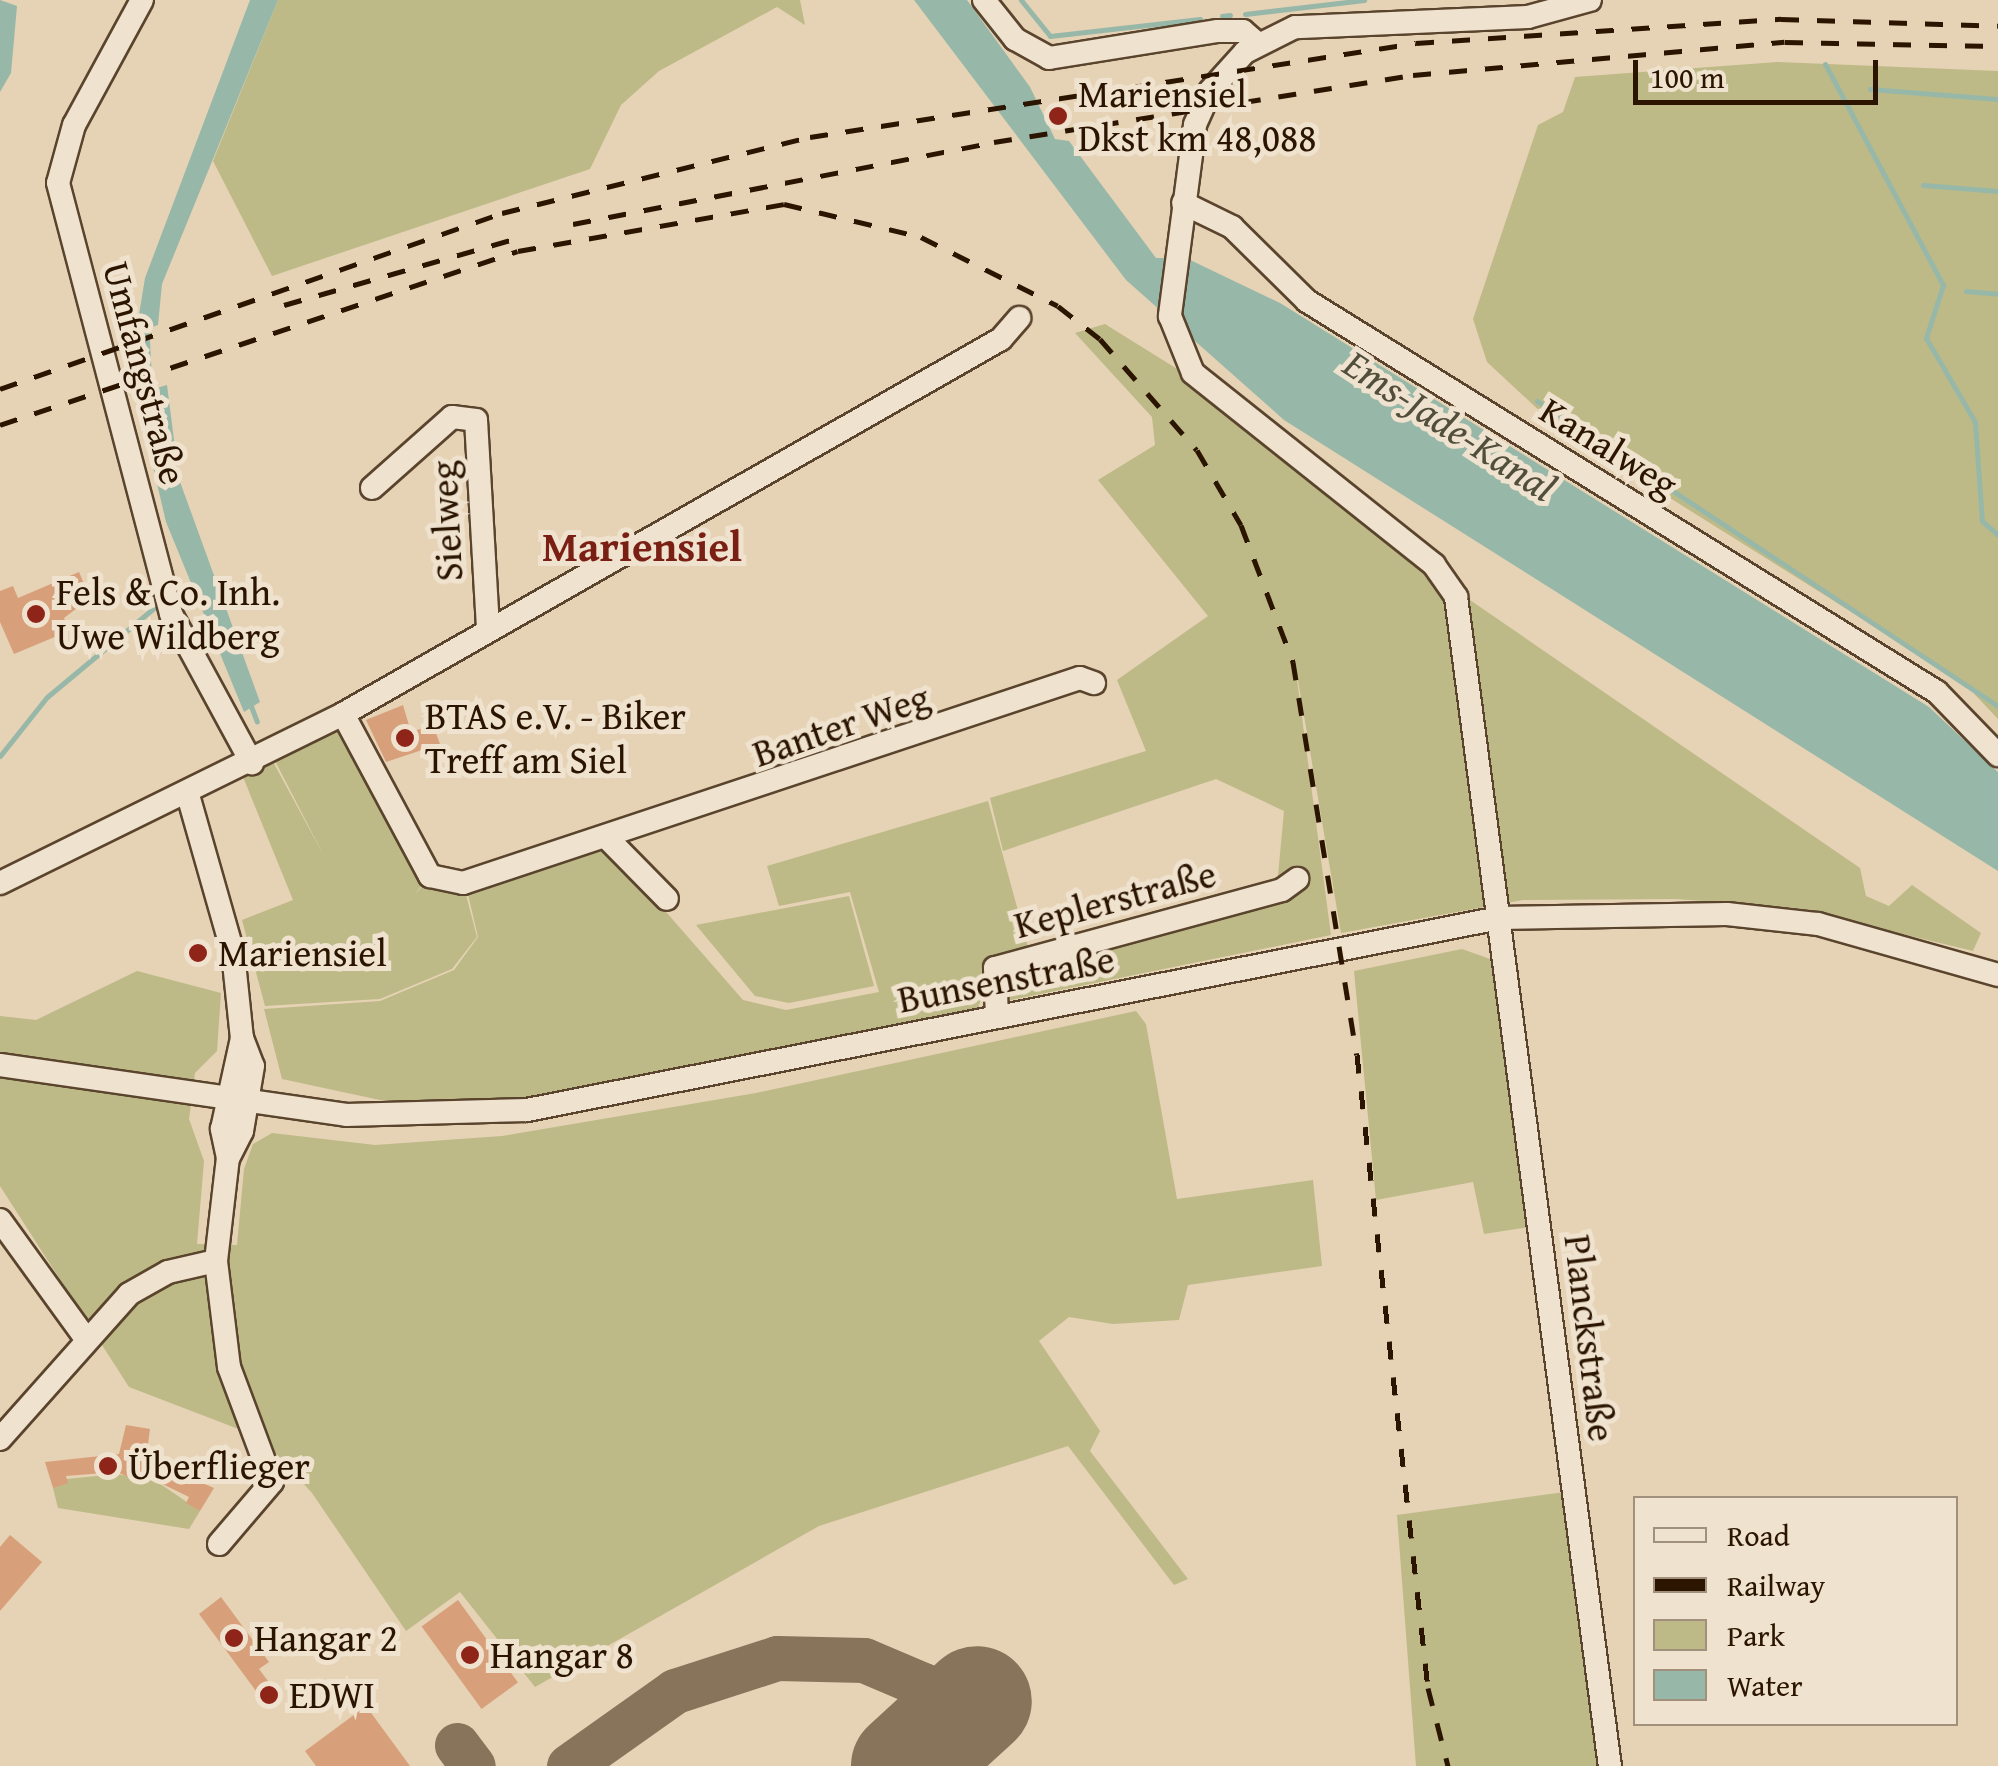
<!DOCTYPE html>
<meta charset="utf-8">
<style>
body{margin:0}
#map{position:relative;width:1998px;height:1766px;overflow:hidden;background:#e6d2b4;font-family:"Gentium Book Plus",serif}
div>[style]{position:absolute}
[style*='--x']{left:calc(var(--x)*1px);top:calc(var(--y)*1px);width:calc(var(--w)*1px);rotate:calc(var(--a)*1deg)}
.green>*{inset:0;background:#bdba87}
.water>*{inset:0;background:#97b8a8}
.stream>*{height:5px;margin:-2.5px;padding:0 2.5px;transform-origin:2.5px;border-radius:2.5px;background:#97b8a8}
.taxiway>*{height:45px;margin:-22.5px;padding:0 22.5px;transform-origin:22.5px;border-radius:22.5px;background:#88745a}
.runway>*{height:110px;margin:-55px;padding:0 55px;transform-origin:55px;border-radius:55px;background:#88745a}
.building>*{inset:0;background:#d7a07a;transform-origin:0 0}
.roads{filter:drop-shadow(2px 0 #5a442d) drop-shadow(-2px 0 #5a442d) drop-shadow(0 2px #5a442d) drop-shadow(0 -2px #5a442d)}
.minor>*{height:22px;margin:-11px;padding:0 11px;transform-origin:11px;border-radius:11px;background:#efe2ce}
.rail>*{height:5px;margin-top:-2.5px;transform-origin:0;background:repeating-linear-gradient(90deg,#2b1500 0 18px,transparent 0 36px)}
.dots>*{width:28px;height:28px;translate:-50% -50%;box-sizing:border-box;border:5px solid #efe2ce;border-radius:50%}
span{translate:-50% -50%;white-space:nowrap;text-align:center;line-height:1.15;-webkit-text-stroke:10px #efe2ce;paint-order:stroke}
.poi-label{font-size:38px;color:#2b1500}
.left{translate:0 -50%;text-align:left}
.street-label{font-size:38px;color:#2b1500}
.water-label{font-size:40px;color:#514e3b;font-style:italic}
.quarter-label{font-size:42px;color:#7a1f14;font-weight:700}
.legend{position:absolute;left:1633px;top:1496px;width:325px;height:230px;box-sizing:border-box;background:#efe2ce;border:2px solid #a1907c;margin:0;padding:12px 18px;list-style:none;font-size:30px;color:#2b1500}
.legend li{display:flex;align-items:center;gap:20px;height:50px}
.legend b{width:50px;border:2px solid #a1907c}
.scale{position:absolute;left:1633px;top:60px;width:245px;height:45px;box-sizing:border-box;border:5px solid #2b1500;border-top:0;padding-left:12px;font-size:30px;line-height:35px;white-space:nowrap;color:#2b1500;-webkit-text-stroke:8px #efe2ce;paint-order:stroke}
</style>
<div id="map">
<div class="green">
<div style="clip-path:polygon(278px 0,800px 0,805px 25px,777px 7px,659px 71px,621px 105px,590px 169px,272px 276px,213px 161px)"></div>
<div style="clip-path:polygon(1777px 62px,1998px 71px,1998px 719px,1963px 682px,1557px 427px,1487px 362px,1473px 319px,1538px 125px,1563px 112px,1575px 77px)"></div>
<div style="clip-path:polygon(1105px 324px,1182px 372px,1467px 598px,1860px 868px,1866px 896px,1889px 906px,1912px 885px,1981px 933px,1973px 951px,1795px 908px,1676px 899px,1523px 900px,1341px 933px,1294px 657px,1331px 935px,1011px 1000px,986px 984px,978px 1008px,510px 1107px,380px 1100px,282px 1079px,264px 1009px,380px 1001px,454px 970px,478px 937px,466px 886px,611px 849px,743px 1000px,786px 1010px,879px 992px,850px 892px,779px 906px,767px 866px,988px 801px,1029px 951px,1277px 886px,1284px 811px,1216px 779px,1003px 851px,990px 798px,1146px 751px,1117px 680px,1208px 616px,1098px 480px,1155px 445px,1152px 417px,1075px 333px)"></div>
<div style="clip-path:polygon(342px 721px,428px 877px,415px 894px,430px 878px,464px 887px,477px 937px,452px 969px,380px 999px,265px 1006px,242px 920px,293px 900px,241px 772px,271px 758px,324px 856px,273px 757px)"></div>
<div style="clip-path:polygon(849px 896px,874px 986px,789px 1003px,755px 996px,696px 925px)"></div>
<div style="clip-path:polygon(1462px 949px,1493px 960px,1530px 1227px,1484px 1234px,1473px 1182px,1376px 1200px,1354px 971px)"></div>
<div style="clip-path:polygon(137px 971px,221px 993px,217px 1051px,195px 1073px,189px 1119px,204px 1161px,197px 1244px,237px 1245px,244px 1169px,253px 1144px,272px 1133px,375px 1145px,502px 1136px,756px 1093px,1136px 1011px,1146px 1024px,1177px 1199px,1313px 1180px,1322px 1266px,1188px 1285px,1179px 1320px,1113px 1324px,1069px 1317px,1039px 1341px,1100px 1431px,1090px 1451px,1188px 1579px,1174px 1585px,1068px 1446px,819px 1526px,535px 1687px,460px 1592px,406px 1631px,312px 1493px,262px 1438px,129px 1387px,0 1186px,0 1016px,36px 1020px)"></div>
<div style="clip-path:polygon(117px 1474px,156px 1481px,200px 1511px,189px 1529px,58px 1508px,53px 1488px,66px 1479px)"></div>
<div style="clip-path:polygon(1565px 1492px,1601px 1766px,1416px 1766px,1397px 1515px)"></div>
</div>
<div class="water">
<div style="clip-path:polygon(0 0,17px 6px,11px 73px,0 92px)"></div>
<div style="clip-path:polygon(250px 0,278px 0,162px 284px,158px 325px,136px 333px,145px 278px)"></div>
<div style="clip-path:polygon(914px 0,967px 0,1030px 87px,1055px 139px,1069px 141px,1156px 258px,1186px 258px,1280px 303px,1929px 707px,1998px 772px,1998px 871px,1284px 420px,1126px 280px)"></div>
<div style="clip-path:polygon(167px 385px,179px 479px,260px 702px,244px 712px,166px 522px,136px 394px)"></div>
</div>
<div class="stream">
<div style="--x:1021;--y:0;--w:46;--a:51.1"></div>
<div style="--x:1050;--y:36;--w:151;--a:-6.5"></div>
<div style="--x:1245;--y:14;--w:120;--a:-6.7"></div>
<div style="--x:1222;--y:16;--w:8;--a:-7"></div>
<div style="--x:1825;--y:64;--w:251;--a:61.9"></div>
<div style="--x:1943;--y:285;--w:56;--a:107.8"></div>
<div style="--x:1926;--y:338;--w:97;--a:59.7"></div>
<div style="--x:1975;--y:422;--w:99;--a:86"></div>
<div style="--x:1982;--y:521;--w:21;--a:41"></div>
<div style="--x:1870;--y:89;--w:128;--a:4.5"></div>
<div style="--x:1923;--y:185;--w:75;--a:4.6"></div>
<div style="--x:1966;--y:291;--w:32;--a:5"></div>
<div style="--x:146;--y:323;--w:73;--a:86.9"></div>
<div style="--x:1537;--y:401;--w:553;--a:33.49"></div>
<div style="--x:249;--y:701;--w:22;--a:69"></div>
<div style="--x:0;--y:756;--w:75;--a:-51.5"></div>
<div style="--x:47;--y:697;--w:141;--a:-39.8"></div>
</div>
<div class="taxiway">
<div style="--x:457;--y:1745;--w:26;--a:53"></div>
<div style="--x:569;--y:1766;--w:130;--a:-35.3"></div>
<div style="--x:675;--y:1691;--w:107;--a:-17.9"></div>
<div style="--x:777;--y:1658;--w:87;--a:1.3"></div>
<div style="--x:864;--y:1660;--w:64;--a:23"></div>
<div style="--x:923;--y:1685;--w:37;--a:64"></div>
<div style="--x:939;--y:1718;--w:32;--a:114"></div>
</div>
<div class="runway">
<div style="--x:906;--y:1766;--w:96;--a:-42.5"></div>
</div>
<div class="building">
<div style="clip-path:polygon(79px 572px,90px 598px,64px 618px,69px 631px,14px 654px,0 622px,0 591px,13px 586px,18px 598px)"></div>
<div style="clip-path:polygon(403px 705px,411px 732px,433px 725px,440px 744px,386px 762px,366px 720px)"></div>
<div style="clip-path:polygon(126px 1425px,150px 1429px,146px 1459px,214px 1488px,200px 1511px,186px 1503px,189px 1497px,144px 1475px,142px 1483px,117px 1472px,66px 1476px,68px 1483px,53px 1488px,45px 1462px,119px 1454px)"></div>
<div style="clip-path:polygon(10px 1535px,42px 1562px,0 1611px,0 1547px)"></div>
<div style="clip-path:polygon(221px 1597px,269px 1662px,259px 1669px,280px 1697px,267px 1706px,199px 1614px)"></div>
<div style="left:458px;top:1600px;width:102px;height:45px;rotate:54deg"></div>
<div style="clip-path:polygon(366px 1706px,410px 1766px,316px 1766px,305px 1751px)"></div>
</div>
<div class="roads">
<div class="minor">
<div style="--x:142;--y:0;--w:142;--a:118.5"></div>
<div style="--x:74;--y:125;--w:60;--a:105.4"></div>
<div style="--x:58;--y:183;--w:446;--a:75.3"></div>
<div style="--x:171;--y:614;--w:170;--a:61.5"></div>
<div style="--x:984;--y:0;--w:50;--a:51.5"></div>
<div style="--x:1015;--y:39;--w:39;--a:29"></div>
<div style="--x:1049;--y:58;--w:171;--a:-9.1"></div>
<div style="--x:1218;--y:31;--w:25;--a:0"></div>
<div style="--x:1243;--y:31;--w:18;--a:41"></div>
<div style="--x:1590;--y:0;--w:64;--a:164.7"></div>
<div style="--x:1528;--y:17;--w:233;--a:177.5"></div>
<div style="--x:1295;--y:27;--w:56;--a:153.4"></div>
<div style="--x:1245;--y:52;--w:52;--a:131.9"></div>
<div style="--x:1210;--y:91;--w:37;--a:114"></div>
<div style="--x:1195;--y:125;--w:193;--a:97.5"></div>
<div style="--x:1170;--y:316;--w:61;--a:68"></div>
<div style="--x:1193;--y:373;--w:308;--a:38.5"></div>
<div style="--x:1434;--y:565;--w:39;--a:55"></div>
<div style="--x:1456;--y:597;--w:1179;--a:82.5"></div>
<div style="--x:1183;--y:203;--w:55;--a:26.1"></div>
<div style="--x:1232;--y:227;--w:105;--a:44.6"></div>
<div style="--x:1307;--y:301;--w:741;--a:31.83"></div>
<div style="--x:1937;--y:692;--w:88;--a:45.9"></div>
<div style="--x:372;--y:488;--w:107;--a:-41.6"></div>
<div style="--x:452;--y:417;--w:24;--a:7"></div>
<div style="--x:476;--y:420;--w:209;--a:86.7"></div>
<div style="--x:343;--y:714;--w:184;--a:61.8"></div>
<div style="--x:430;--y:876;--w:34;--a:12"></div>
<div style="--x:463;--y:883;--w:650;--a:-18.38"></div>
<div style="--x:1080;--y:678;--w:15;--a:20"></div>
<div style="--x:188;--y:795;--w:164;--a:74.1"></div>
<div style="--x:233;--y:953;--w:85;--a:84"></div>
<div style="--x:242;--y:1038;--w:30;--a:69"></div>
<div style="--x:253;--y:1066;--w:66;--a:99.6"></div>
<div style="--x:242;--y:1131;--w:30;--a:117"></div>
<div style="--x:610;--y:841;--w:81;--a:45.5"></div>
<div style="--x:0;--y:883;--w:382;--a:-26.2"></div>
<div style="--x:343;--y:714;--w:757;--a:-29.68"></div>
<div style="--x:1001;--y:339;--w:28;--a:-49"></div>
<div style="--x:997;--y:1017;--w:49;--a:-92.3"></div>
<div style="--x:995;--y:968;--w:297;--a:-15.2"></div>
<div style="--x:1282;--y:890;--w:19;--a:-36"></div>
<div style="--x:0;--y:1065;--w:350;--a:8.2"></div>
<div style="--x:346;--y:1115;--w:181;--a:-1.6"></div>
<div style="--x:527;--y:1110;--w:991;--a:-11.17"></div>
<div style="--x:1499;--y:918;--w:228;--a:-1"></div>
<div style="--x:1727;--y:914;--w:92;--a:6.3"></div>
<div style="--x:1818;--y:924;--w:187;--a:15.8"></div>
<div style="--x:0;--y:1220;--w:143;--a:54.1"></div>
<div style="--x:0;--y:1439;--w:194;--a:-48.3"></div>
<div style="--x:129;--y:1294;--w:45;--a:-29.4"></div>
<div style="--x:168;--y:1272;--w:49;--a:-12.9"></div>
<div style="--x:219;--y:1544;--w:82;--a:-49.5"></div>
<div style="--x:272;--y:1482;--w:123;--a:-110.5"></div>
<div style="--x:229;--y:1367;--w:107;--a:-97"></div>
<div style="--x:216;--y:1261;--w:104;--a:-83.4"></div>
<div style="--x:228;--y:1158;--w:30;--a:-102"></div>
<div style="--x:222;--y:1129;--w:93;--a:-77.6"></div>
</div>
</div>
<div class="rail">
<div style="--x:573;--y:224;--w:429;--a:-11"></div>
<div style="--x:994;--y:142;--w:424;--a:-9.1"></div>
<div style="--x:1413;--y:75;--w:373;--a:-5.1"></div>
<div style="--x:1785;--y:42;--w:213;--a:1.1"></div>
<div style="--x:284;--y:305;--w:251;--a:-16"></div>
<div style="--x:0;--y:389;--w:532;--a:-19.32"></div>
<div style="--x:502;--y:213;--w:317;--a:-13.9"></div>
<div style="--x:810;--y:137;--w:613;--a:-8.82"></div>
<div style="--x:1416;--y:43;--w:366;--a:-3.8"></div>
<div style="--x:1781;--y:19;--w:217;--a:1.8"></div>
<div style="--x:0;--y:425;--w:546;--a:-18.57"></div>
<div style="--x:518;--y:251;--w:270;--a:-10"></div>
<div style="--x:784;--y:204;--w:141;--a:13.5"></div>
<div style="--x:921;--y:237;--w:153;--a:26.7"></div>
<div style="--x:1058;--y:306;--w:53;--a:38.2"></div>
<div style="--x:1100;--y:339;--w:147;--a:48.9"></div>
<div style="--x:1197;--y:450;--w:87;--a:59.6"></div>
<div style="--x:1241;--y:525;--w:147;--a:69.2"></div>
<div style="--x:1293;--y:662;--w:398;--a:80.8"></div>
<div style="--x:1357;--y:1055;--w:637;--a:83.6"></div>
<div style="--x:1428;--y:1688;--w:81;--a:75.6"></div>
</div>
<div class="dots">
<div style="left:1058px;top:116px;background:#8f2418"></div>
<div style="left:36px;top:614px;background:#8f2418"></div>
<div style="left:405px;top:738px;background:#8f2418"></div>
<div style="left:198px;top:953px;background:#8f2418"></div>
<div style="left:108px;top:1466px;background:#8f2418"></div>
<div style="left:234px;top:1638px;background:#8f2418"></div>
<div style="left:470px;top:1655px;background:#8f2418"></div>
<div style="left:269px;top:1695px;background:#8f2418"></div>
</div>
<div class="poi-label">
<span class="left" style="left:1078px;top:116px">Mariensiel<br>Dkst km 48,088</span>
<span class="left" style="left:56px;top:614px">Fels &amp; Co. Inh.<br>Uwe Wildberg</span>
<span class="left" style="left:425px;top:738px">BTAS e.V. - Biker<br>Treff am Siel</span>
<span class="left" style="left:218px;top:953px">Mariensiel</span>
<span class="left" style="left:128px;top:1466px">Überflieger</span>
<span class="left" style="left:254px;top:1638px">Hangar 2</span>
<span class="left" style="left:490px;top:1655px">Hangar 8</span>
<span class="left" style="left:289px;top:1695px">EDWI</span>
</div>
<div class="street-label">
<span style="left:145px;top:373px;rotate:75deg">Umfangstraße</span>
<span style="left:1609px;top:447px;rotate:32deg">Kanalweg</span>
<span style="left:446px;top:521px;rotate:-93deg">Sielweg</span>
<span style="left:841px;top:725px;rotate:-19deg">Banter Weg</span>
<span style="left:1115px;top:899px;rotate:-15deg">Keplerstraße</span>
<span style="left:1006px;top:979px;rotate:-11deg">Bunsenstraße</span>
<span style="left:1590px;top:1338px;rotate:83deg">Planckstraße</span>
</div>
<div class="water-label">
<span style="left:1450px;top:425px;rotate:33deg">Ems-Jade-Kanal</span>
</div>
<div class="quarter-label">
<span style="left:642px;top:546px">Mariensiel</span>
</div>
<ul class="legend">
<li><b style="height:12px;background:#efe2ce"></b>Road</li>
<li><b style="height:12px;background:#2b1500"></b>Railway</li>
<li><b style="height:28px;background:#bdba87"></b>Park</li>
<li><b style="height:28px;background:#97b8a8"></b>Water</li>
</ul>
<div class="scale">100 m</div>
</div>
